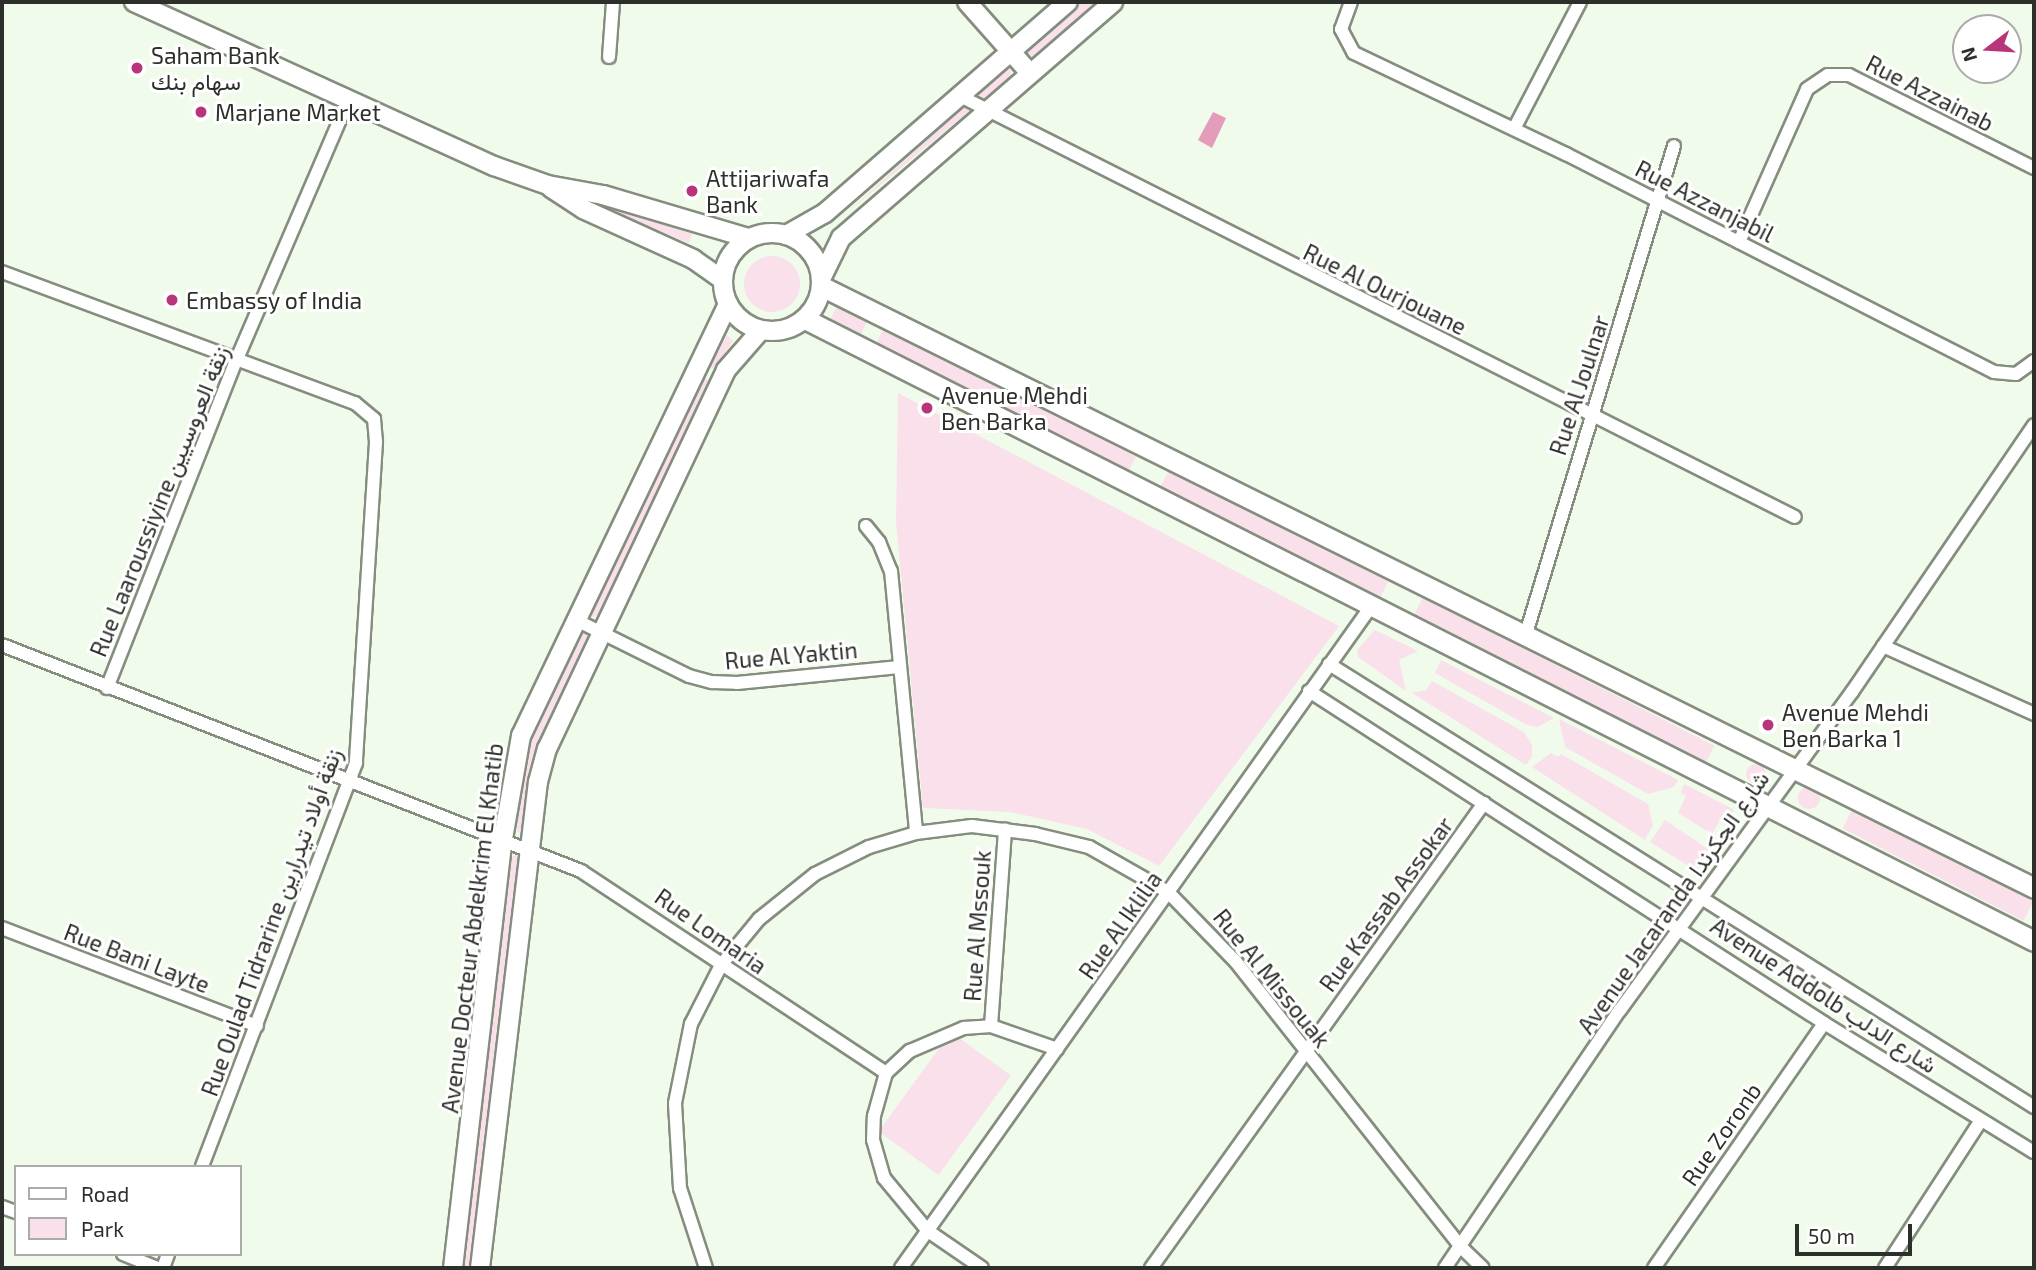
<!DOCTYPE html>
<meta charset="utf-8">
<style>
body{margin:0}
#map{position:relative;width:2036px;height:1270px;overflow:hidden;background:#f1fbeb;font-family:"Exo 2",Vazirmatn,sans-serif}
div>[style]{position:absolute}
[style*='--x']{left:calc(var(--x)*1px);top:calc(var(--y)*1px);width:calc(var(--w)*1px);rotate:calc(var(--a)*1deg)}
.green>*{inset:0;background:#f9e0ea;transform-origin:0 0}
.round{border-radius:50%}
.water>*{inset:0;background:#e49cbb}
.roads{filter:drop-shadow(2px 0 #848d7e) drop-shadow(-2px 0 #848d7e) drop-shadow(0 2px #848d7e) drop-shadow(0 -2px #848d7e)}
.street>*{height:12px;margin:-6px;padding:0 6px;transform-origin:6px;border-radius:6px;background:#fff}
.secondary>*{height:18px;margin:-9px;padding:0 9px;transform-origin:9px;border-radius:9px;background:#fff}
.secondary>.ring{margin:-9px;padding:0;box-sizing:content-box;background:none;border:18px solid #fff;border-radius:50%}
.primary>*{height:19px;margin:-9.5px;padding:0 9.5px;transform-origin:9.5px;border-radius:9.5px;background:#fff}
.dots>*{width:19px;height:19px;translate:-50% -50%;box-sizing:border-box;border:4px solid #fff;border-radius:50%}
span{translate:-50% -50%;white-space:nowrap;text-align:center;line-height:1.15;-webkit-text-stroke:6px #fff;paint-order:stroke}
.poi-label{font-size:23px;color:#2d302a}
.left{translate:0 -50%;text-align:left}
.street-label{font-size:23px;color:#2d302a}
.frame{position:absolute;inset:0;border:4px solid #2d302a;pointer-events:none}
.legend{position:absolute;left:14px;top:1165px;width:228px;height:91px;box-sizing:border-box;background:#fff;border:2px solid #abacaa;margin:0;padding:9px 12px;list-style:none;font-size:21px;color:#2d302a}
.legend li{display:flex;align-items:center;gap:14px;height:35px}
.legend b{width:35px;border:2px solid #abacaa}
.north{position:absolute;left:1952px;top:14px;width:70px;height:70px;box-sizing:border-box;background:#fff;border:2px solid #abacaa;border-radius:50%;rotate:253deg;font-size:19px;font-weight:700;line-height:28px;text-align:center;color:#2d302a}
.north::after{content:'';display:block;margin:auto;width:24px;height:32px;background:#b8347b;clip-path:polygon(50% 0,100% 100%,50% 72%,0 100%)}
.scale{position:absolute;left:1795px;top:1224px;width:117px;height:32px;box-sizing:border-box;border:4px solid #2d302a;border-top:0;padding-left:9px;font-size:21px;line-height:24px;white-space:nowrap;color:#2d302a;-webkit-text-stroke:5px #fff;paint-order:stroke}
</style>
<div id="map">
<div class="green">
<div style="clip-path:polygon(1083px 2px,1098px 2px,1033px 56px,1028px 55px,1028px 48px)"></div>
<div style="clip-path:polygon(1005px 69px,1011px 70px,1011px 76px,848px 212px)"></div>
<div style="clip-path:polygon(605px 204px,692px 234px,689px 243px,604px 207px)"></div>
<div class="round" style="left:744px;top:256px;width:56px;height:56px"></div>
<div style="left:837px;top:306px;width:34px;height:16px;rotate:27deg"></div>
<div style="left:884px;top:328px;width:283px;height:18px;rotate:27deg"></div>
<div style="clip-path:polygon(727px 335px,733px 341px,714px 369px,710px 367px)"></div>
<div style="clip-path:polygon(704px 378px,709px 381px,640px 532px,600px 614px,593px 617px,589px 610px)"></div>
<div style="clip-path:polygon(898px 393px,1339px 626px,1159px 866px,1087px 829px,1010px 812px,923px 808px,896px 522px)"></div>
<div style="left:1169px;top:470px;width:246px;height:19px;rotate:27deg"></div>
<div style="left:1423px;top:597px;width:327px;height:19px;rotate:27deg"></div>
<div style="clip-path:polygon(585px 630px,588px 638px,537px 751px,522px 830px,517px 833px,517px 801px,532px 737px,580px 631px)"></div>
<div style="clip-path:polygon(1375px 630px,1418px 651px,1399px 660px,1406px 691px,1358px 657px,1357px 650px)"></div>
<div style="clip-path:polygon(1441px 660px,1554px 718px,1538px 727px,1527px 725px,1435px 673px)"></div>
<div style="clip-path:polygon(1432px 681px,1524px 732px,1532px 745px,1532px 757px,1526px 765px,1412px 693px,1426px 690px)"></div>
<div style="clip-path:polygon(1559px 719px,1678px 780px,1674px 787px,1648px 794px,1565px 747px)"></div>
<div style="clip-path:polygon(1551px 753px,1558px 757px,1561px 754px,1648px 804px,1653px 825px,1645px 840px,1532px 767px)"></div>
<div class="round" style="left:1746px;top:764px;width:20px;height:20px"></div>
<div style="clip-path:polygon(1684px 784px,1733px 809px,1733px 824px,1720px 820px,1712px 834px,1678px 813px,1686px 796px,1681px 793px)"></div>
<div class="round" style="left:1798px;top:787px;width:22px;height:22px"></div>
<div style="left:1853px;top:808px;width:203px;height:23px;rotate:27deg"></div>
<div style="clip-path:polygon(1665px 820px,1708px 849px,1701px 867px,1695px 870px,1650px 842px)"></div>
<div style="clip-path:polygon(516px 854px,520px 859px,488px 1134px,470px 1268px,461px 1268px,510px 859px)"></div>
<div style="left:951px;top:1032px;width:74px;height:123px;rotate:36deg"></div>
</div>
<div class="water">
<div style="clip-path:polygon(1213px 112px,1226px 118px,1212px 148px,1198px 140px)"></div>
</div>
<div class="roads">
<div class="street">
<div style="--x:1351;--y:2;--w:29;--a:110"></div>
<div style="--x:1341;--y:29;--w:27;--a:62"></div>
<div style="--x:1354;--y:53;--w:235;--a:25.5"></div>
<div style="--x:1566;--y:154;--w:480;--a:27"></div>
<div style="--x:1994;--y:372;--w:22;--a:5"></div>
<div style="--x:2016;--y:374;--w:22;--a:-36"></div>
<div style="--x:609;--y:57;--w:55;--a:-85.8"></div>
<div style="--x:958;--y:95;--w:937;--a:26.76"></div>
<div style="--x:1514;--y:129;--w:143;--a:-62.5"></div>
<div style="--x:1739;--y:242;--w:167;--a:-66"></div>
<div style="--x:1807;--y:89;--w:25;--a:-34"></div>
<div style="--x:1828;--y:75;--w:21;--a:0"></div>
<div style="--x:1849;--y:75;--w:207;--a:26.7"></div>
<div style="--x:2;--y:272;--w:377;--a:20.4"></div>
<div style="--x:355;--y:403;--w:25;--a:40"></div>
<div style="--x:374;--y:419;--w:23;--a:85"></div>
<div style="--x:376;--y:442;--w:322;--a:93.6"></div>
<div style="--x:356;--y:763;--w:432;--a:110.9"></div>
<div style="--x:866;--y:526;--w:21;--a:51"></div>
<div style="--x:879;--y:542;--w:31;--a:68"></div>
<div style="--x:891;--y:571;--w:263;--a:84.5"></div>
<div style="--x:574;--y:619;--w:128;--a:26.4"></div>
<div style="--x:689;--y:676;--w:24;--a:15"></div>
<div style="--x:712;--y:682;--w:25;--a:2"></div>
<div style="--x:737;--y:683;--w:163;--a:-5.6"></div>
<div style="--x:1525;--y:637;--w:513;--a:-73.12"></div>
<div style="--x:2;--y:645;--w:622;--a:21.32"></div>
<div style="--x:581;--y:871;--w:366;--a:33.5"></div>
<div style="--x:1883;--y:646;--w:166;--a:24.2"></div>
<div style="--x:1329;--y:664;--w:833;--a:32.14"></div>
<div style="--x:107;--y:688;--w:352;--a:-68.5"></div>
<div style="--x:236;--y:361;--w:286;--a:-66.7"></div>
<div style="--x:1309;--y:691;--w:613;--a:32.81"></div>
<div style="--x:1824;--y:1023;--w:246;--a:31.6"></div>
<div style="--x:2;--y:928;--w:273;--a:21"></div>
<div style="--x:991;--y:1026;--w:197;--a:-85.9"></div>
<div style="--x:2;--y:1207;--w:15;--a:20"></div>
<div style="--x:123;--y:1254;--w:38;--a:22"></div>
<div style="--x:163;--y:1268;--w:15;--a:-70"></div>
<div style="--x:706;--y:1268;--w:84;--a:-108"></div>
<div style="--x:680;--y:1188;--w:85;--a:-93.4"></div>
<div style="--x:675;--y:1103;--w:81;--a:-78.6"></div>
<div style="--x:691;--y:1024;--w:66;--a:-63"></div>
<div style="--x:721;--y:965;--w:60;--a:-50.4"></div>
<div style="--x:759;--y:919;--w:72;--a:-38.8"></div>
<div style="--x:815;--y:874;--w:60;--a:-26.6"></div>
<div style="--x:869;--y:847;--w:49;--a:-16.6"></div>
<div style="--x:916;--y:833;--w:56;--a:-7.1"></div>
<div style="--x:972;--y:826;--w:64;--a:7.2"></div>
<div style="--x:1035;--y:834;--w:56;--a:13.5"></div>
<div style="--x:1089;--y:847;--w:91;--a:29.7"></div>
<div style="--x:1168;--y:892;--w:98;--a:45.8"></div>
<div style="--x:1236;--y:962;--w:363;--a:51.7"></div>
<div style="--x:1461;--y:1247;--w:30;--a:44"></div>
<div style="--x:901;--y:1268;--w:813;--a:-54.61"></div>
<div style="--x:982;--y:1268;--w:65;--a:-145.6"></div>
<div style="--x:928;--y:1231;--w:69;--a:-129.7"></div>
<div style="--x:884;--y:1178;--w:40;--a:-106"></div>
<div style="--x:873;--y:1140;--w:24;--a:-88"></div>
<div style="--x:874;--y:1116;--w:45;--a:-74.4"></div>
<div style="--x:886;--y:1073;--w:33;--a:-43"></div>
<div style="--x:910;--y:1051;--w:59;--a:-23.1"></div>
<div style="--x:964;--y:1028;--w:27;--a:-4"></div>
<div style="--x:991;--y:1026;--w:70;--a:19.2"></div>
<div style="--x:1151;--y:1268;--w:572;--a:-54.39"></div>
<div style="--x:1445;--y:1268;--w:312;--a:-55.9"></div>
<div style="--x:1620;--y:1010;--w:394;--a:-53.9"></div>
<div style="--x:1852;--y:692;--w:323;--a:-55.7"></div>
<div style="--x:1654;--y:1268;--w:298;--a:-55.2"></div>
<div style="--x:1885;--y:1268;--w:176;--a:-57"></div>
</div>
<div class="secondary">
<div style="--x:134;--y:2;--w:396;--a:24.5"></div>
<div style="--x:494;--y:166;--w:57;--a:19.4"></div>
<div style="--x:548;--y:185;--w:56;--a:10.3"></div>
<div style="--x:603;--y:195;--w:151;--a:16.5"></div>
<div style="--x:967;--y:2;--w:94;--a:48.5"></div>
<div style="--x:551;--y:188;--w:38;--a:33"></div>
<div style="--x:583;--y:209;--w:121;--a:24.4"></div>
<div style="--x:693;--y:259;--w:35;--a:35"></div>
<div class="ring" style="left:723px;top:233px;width:80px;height:80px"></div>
<div style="--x:786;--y:235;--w:45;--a:-29.4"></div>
<div style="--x:825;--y:213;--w:322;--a:-41"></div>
<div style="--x:821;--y:279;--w:46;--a:-64"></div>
<div style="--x:841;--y:238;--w:360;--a:-40.9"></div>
<div style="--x:453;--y:1268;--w:432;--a:-83.4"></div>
<div style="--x:503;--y:839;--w:105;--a:-80.1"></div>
<div style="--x:521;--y:736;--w:479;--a:-64.4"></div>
<div style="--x:480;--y:1268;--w:489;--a:-83.2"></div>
<div style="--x:538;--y:782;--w:34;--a:-75"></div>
<div style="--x:547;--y:749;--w:419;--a:-64.7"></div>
<div style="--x:726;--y:370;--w:53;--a:-48.8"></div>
</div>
<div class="primary">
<div style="--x:821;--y:286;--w:1354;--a:26.39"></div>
<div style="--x:805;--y:319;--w:1377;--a:26.84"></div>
</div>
</div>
<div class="dots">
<div style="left:137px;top:68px;background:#b8347b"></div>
<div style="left:201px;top:112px;background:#b8347b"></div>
<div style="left:692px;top:191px;background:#b8347b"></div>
<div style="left:172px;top:300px;background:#b8347b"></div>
<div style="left:927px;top:408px;background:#b8347b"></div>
<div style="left:1768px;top:725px;background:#b8347b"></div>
</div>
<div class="poi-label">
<span class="left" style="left:151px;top:68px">Saham Bank<br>سهام بنك</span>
<span class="left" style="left:215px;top:112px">Marjane Market</span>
<span class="left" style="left:706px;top:191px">Attijariwafa<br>Bank</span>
<span class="left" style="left:186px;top:300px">Embassy of India</span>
<span class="left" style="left:941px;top:408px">Avenue Mehdi<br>Ben Barka</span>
<span class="left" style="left:1782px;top:725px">Avenue Mehdi<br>Ben Barka 1</span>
</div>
<div class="street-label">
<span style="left:1930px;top:93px;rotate:27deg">Rue Azzainab</span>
<span style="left:1705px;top:201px;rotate:27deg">Rue Azzanjabil</span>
<span style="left:1385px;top:289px;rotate:26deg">Rue Al Ourjouane</span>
<span style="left:1579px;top:385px;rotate:-72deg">Rue Al Joulnar</span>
<span style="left:159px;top:501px;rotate:-68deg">Rue Laaroussiyine زنقة العروسيين</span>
<span style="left:791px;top:655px;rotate:-5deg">Rue Al Yaktin</span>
<span style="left:1673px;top:902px;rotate:-55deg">Avenue Jacaranda شارع الجكرندا</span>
<span style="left:1386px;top:904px;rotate:-54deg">Rue Kassab Assokar</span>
<span style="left:271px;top:922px;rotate:-70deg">Rue Oulad Tidrarine زنقة أولاد تيدرارين</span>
<span style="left:1120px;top:925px;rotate:-55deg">Rue Al Iklilia</span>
<span style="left:977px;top:926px;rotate:-86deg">Rue Al Mssouk</span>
<span style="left:472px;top:928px;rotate:-83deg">Avenue Docteur Abdelkrim El Khatib</span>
<span style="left:711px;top:931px;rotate:35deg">Rue Lomaria</span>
<span style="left:137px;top:958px;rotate:21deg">Rue Bani Layte</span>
<span style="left:1272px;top:978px;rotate:51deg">Rue Al Missouak</span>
<span style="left:1824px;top:995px;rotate:33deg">Avenue Addolb شارع الدلب</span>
<span style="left:1721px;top:1134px;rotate:-55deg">Rue Zoronb</span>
</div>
<div class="frame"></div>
<ul class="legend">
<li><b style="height:9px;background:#fff"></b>Road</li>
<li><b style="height:19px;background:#f9e0ea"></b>Park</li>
</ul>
<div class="north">N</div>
<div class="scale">50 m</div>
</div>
